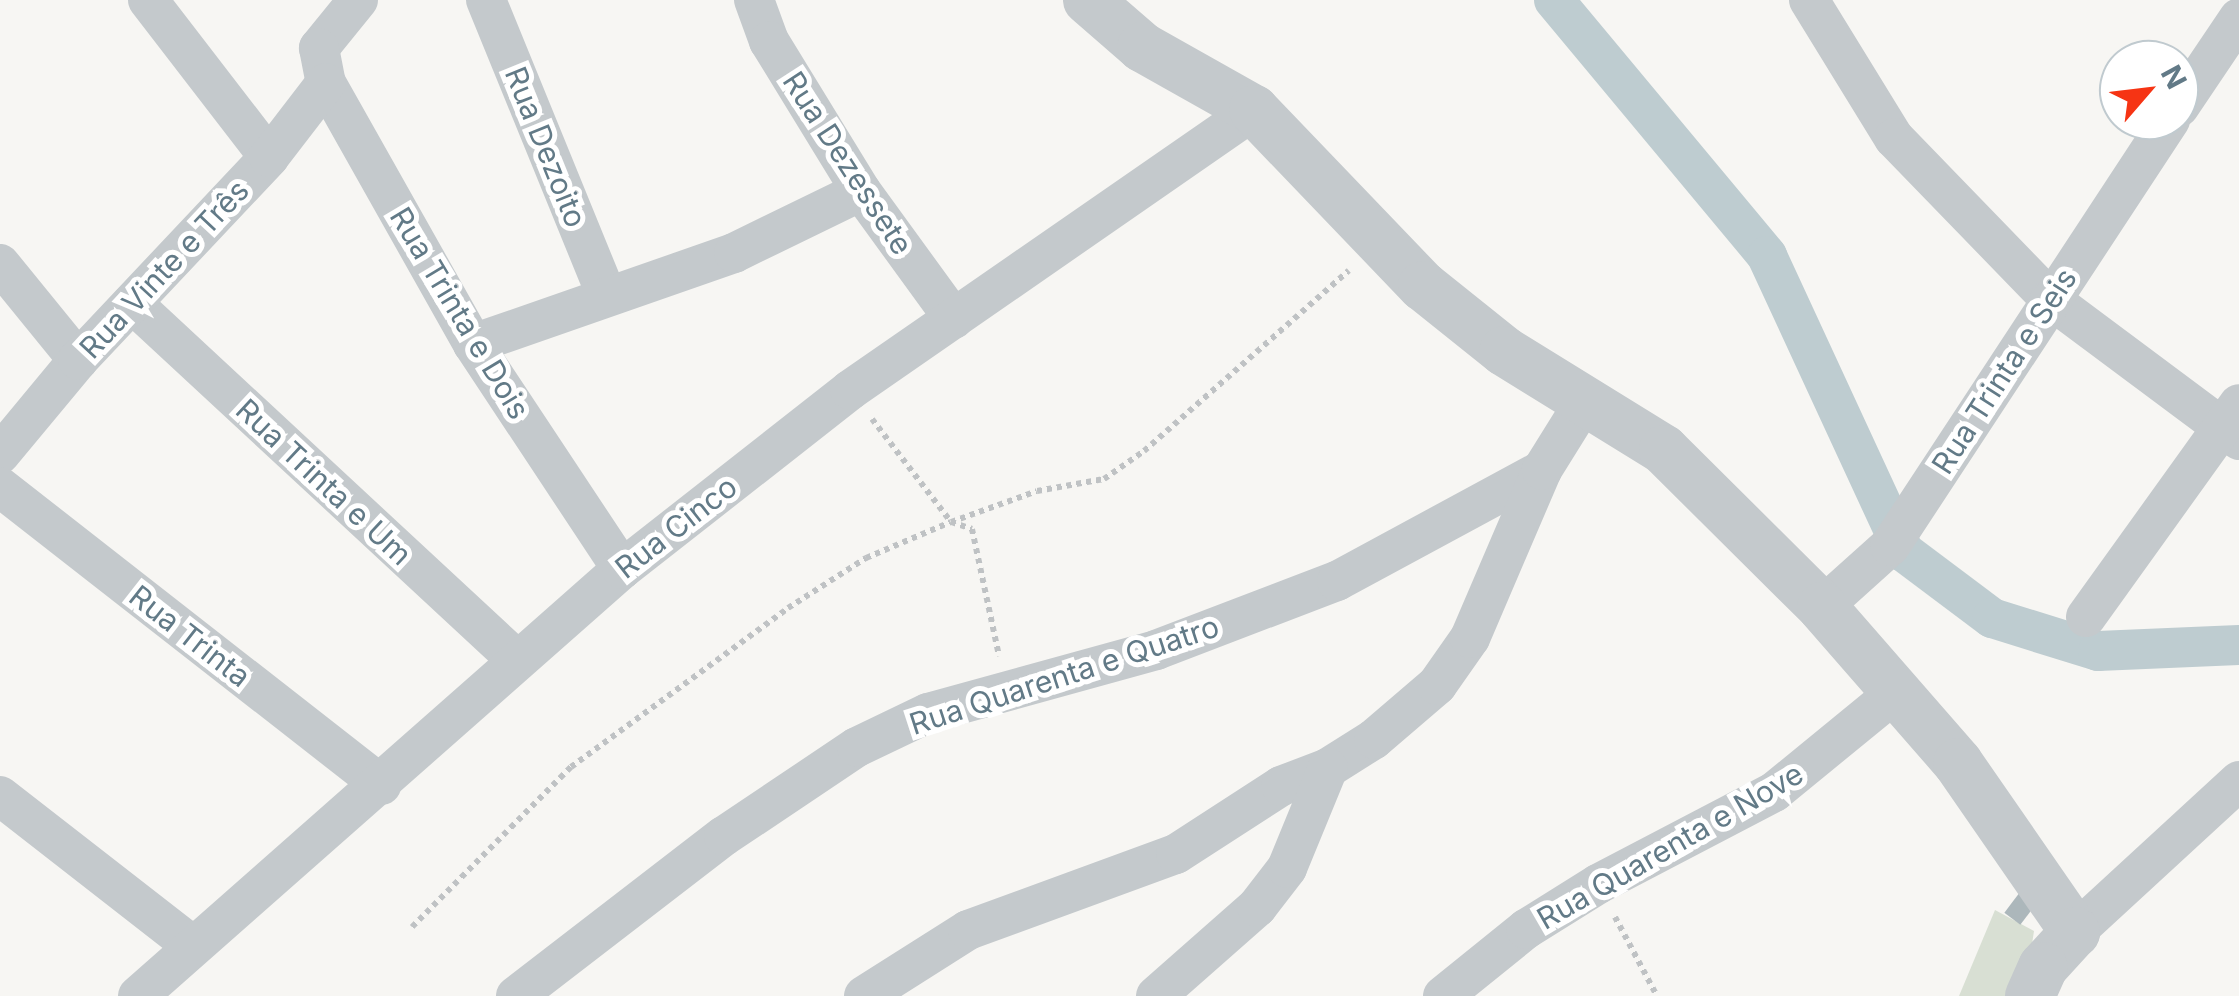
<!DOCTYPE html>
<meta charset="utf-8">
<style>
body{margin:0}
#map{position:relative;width:2239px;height:996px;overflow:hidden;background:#f7f6f3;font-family:Inter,sans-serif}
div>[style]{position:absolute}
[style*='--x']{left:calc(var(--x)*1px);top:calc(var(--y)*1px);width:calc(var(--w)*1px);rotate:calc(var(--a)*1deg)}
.green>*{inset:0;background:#d8dfd3}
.canal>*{height:40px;margin:-20px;padding:0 20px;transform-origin:20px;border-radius:20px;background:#beccd0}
.building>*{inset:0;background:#acb7bb;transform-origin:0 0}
.path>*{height:6px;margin-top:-3px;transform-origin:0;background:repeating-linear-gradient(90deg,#bfc2c4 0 5px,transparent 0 10px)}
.minor>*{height:40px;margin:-20px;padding:0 20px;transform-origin:20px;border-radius:20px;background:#c4c9cc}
.tertiary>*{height:50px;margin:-25px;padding:0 25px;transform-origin:25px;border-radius:25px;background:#c4c9cc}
span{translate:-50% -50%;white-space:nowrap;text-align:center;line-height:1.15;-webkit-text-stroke:10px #fff;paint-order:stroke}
.street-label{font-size:30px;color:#627a87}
.north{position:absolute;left:2099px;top:40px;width:100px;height:100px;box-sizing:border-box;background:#fff;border:2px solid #c0cacf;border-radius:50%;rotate:62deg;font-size:28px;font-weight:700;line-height:40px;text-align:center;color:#627a87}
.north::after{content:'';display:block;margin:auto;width:35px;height:45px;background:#f63414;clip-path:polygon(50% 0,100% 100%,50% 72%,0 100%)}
</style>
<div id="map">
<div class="green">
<div style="clip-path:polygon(1995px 910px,2034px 931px,2024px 996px,1959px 996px)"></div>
</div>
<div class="canal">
<div style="--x:1554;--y:0;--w:333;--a:50.2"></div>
<div style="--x:1767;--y:256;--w:326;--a:65.2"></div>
<div style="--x:1904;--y:552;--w:110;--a:36.9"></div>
<div style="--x:1992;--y:618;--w:111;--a:17.3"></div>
<div style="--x:2098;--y:651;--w:141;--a:-2.4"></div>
</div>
<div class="building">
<div style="left:2020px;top:892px;width:20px;height:26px;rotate:37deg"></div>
</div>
<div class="path">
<div style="--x:872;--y:419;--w:130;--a:52.5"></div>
<div style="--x:951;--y:522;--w:22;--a:18"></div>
<div style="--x:972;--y:529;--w:130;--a:78"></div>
<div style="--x:1615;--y:917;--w:89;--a:62"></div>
<div style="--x:412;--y:927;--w:226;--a:-45.2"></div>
<div style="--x:571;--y:767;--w:269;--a:-36.2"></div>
<div style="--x:788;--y:608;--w:93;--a:-32.7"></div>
<div style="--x:866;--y:558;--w:92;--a:-23"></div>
<div style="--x:951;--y:522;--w:91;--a:-19.8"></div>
<div style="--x:1037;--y:491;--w:68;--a:-10.2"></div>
<div style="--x:1104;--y:479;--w:49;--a:-35"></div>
<div style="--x:1144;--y:451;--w:273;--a:-41.4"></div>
</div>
<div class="minor">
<div style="--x:148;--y:0;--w:198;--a:52.4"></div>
<div style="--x:358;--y:0;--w:62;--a:129.1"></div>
<div style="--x:319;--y:48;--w:36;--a:79"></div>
<div style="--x:326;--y:83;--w:300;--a:60.6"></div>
<div style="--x:473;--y:344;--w:270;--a:56.5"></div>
<div style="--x:486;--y:0;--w:318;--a:67.8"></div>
<div style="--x:754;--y:0;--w:44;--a:69.9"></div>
<div style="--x:769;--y:41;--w:176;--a:58.5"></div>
<div style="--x:861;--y:191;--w:158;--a:54"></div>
<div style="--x:1809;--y:0;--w:162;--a:58.4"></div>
<div style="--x:1894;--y:138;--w:224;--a:45.9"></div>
<div style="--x:2050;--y:299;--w:236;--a:36.7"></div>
<div style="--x:2179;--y:107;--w:107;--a:-56"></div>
<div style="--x:0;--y:264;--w:124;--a:50.9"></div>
<div style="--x:132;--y:303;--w:525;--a:42.84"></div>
<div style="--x:473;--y:344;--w:276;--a:-19.2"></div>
<div style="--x:734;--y:253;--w:141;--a:-26"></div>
<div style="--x:0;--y:454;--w:122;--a:-50.3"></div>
<div style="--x:78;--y:360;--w:279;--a:-46.7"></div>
<div style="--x:269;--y:157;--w:93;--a:-52.4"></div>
<div style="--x:0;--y:487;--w:484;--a:38"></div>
<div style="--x:1822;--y:607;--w:91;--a:-41.9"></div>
<div style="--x:1890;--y:546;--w:510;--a:-56.68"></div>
<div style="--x:2086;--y:617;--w:262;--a:-54.3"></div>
<div style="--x:0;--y:796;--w:244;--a:37.9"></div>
<div style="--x:2075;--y:932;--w:223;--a:-42.6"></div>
<div style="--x:138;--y:996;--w:645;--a:-41.42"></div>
<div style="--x:622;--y:569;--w:290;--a:-38.1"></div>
<div style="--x:850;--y:390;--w:492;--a:-34.7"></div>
<div style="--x:516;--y:996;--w:262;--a:-37.6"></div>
<div style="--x:724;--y:836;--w:160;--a:-33.8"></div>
<div style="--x:857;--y:747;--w:79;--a:-25.6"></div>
<div style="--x:928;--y:713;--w:237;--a:-15.4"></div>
<div style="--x:1156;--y:650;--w:194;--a:-20.9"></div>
<div style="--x:1337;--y:581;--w:233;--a:-28.4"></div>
<div style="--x:864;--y:996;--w:123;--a:-32.4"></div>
<div style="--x:968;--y:930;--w:221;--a:-20.1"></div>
<div style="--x:1176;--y:854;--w:125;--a:-32.9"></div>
<div style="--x:1281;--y:786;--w:50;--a:-21"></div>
<div style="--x:1328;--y:768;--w:54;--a:-32.2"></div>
<div style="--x:1374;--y:739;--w:83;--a:-40.6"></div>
<div style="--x:1437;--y:685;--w:57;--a:-54.9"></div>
<div style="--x:1470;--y:638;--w:183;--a:-66.8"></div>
<div style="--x:1542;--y:470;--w:81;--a:-58.1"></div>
<div style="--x:1156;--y:996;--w:135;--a:-41.4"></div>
<div style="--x:1257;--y:907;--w:49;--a:-52.4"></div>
<div style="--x:1287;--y:868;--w:108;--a:-67.7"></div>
<div style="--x:1443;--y:996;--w:107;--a:-38.9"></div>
<div style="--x:1526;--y:929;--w:85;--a:-32"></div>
<div style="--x:1598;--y:884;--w:199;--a:-27.6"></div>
<div style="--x:1774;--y:792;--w:156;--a:-39.3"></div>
</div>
<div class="tertiary">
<div style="--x:1088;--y:0;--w:72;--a:41"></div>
<div style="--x:1142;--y:47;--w:129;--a:29.4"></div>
<div style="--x:1254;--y:110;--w:244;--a:46.2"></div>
<div style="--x:1423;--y:286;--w:104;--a:38.7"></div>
<div style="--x:1504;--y:351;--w:188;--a:31.7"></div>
<div style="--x:1664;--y:450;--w:223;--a:44.8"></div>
<div style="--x:1822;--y:607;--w:207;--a:48.9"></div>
<div style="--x:1958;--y:763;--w:206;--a:55.3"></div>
<div style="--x:2075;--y:932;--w:47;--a:132.4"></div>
<div style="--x:2043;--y:967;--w:32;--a:114"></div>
</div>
<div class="street-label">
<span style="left:546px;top:147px;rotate:68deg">Rua Dezoito</span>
<span style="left:848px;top:163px;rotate:57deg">Rua Dezessete</span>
<span style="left:164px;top:269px;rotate:-47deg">Rua Vinte e Três</span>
<span style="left:460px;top:313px;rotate:59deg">Rua Trinta e Dois</span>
<span style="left:2004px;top:371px;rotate:-57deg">Rua Trinta e Seis</span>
<span style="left:324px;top:482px;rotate:43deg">Rua Trinta e Um</span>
<span style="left:676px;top:527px;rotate:-38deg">Rua Cinco</span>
<span style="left:190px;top:636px;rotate:38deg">Rua Trinta</span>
<span style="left:1064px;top:675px;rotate:-18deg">Rua Quarenta e Quatro</span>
<span style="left:1670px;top:846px;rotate:-30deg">Rua Quarenta e Nove</span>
</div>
<div class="north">N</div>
</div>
